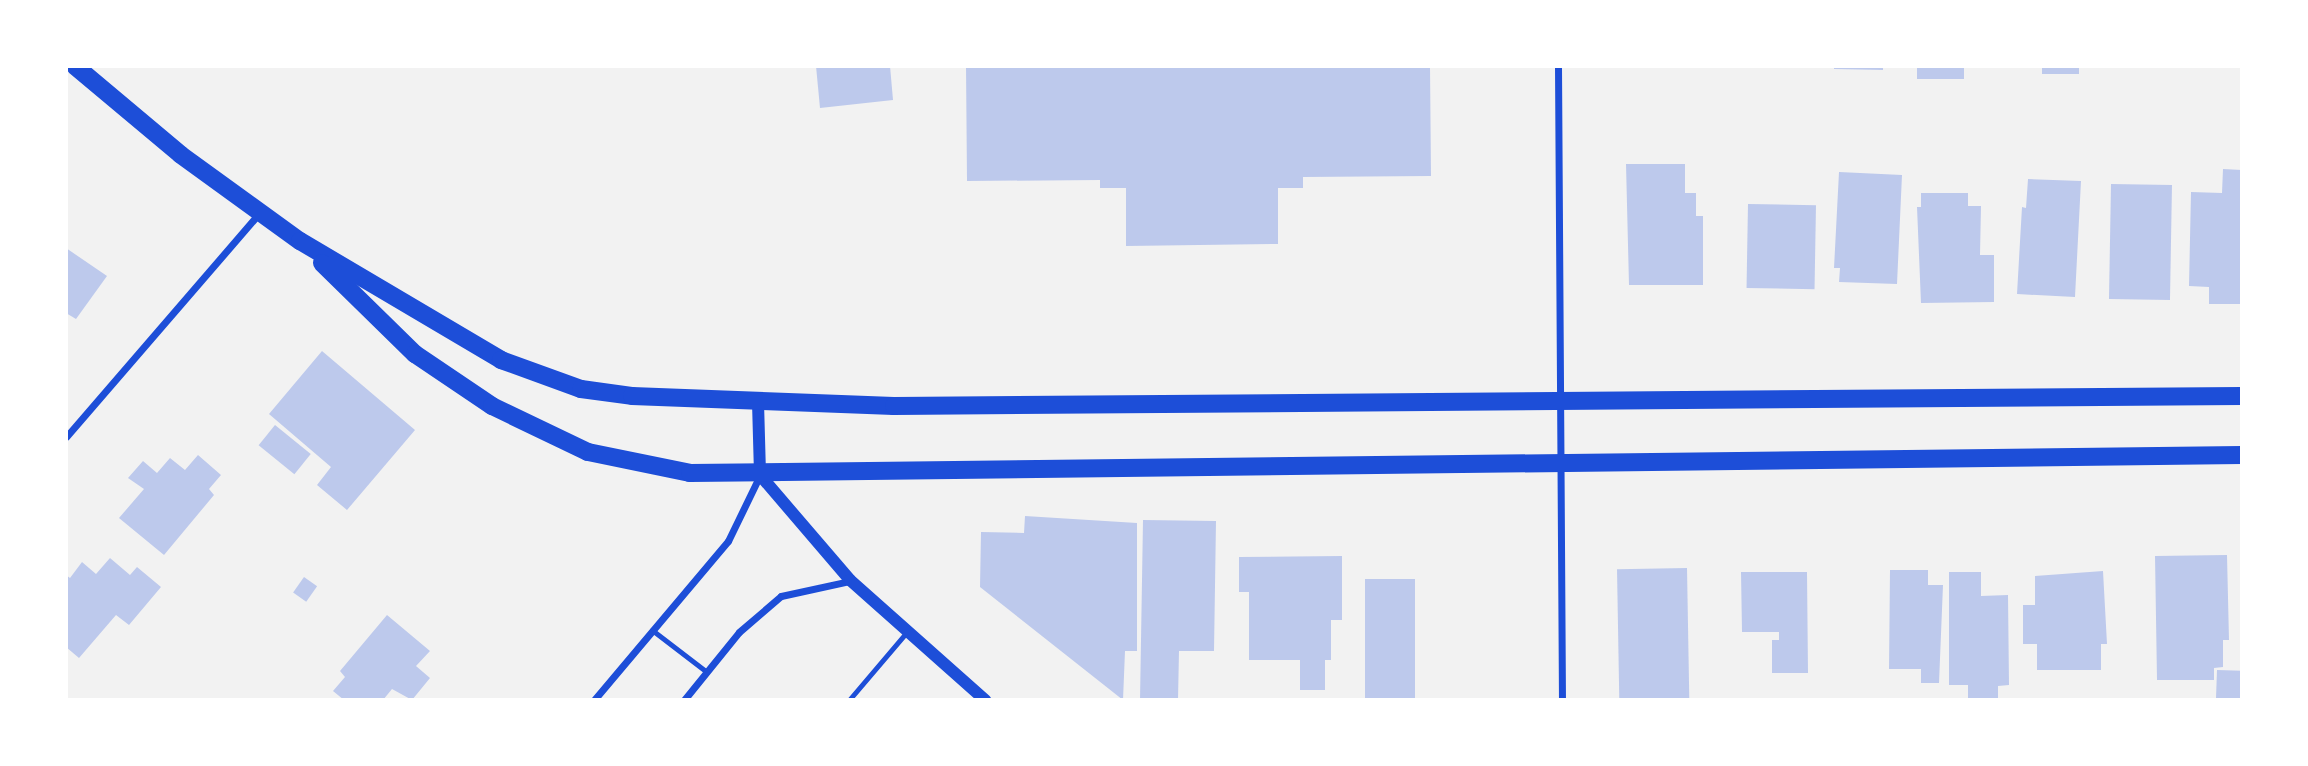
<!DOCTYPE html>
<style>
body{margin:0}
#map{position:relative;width:2308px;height:766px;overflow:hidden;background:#f2f2f2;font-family:"Source Sans 3",sans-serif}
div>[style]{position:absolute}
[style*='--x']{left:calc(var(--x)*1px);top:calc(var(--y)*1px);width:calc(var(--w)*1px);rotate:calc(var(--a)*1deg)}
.building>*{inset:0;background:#bdc9ec;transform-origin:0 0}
.service>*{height:5px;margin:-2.5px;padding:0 2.5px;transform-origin:2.5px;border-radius:2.5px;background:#1d4ed8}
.minor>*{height:7px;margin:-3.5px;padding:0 3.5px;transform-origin:3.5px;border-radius:3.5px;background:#1d4ed8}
.tertiary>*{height:12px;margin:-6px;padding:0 6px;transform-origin:6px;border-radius:6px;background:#1d4ed8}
.primary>*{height:18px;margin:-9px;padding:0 9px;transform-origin:9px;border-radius:9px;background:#1d4ed8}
span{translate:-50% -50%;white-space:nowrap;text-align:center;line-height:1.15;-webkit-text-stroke:7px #fff;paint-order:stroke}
.frame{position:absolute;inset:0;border:68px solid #fff;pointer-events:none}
</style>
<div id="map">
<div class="building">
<div style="clip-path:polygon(816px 66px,890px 66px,893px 100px,820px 108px)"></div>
<div style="clip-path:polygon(966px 66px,1430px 66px,1431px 176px,1303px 177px,1303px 188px,1278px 188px,1278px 244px,1126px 246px,1126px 188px,1100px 188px,1100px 180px,967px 181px)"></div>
<div style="clip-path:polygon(1834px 66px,1883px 66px,1883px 70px,1834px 69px)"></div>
<div style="left:1917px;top:66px;width:47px;height:13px"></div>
<div style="left:2042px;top:66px;width:37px;height:8px"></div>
<div style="clip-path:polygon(1626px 164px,1685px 164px,1685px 193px,1696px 193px,1696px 216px,1703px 216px,1703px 285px,1629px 285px)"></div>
<div style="clip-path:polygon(2223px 169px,2242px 170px,2242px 304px,2209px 304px,2209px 287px,2189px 286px,2191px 192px,2222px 193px)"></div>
<div style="clip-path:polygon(1839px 172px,1902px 175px,1897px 284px,1839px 282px,1840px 268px,1834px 268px)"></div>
<div style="clip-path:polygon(2028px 179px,2081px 181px,2075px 297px,2017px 294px,2022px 207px,2026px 208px)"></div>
<div style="left:2111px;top:184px;width:61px;height:115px;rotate:1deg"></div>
<div style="clip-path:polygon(1921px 193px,1968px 193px,1968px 206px,1981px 206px,1980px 255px,1994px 255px,1994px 302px,1921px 303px,1917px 207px,1921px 207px)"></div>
<div style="left:1748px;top:204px;width:68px;height:84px;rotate:1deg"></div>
<div style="clip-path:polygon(66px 248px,107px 276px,76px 319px,66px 313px)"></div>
<div style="clip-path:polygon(322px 351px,415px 430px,347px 510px,317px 485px,331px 467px,269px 414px)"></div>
<div style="left:275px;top:425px;width:46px;height:26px;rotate:39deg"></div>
<div style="clip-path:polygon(198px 455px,221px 475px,209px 489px,214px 495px,164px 555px,119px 518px,144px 489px,128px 478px,143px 461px,157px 473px,170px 458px,185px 470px)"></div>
<div style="clip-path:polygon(1025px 516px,1137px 523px,1137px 651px,1125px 651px,1123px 700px,980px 587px,981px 532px,1024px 533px)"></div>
<div style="clip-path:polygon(1143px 520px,1216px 521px,1214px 651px,1179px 651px,1178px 700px,1140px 700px)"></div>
<div style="clip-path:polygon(2227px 555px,2229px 640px,2223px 640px,2223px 667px,2214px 668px,2214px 680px,2157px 680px,2155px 556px)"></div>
<div style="clip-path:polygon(1342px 556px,1342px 620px,1331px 620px,1331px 660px,1325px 660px,1325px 690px,1300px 690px,1300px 660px,1249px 660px,1249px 592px,1239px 592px,1239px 557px)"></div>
<div style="clip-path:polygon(110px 558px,130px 575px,137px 567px,161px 587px,129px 625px,116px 615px,79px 658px,66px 647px,66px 575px,70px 578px,82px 562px,96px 574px)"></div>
<div style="left:1687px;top:568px;width:132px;height:70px;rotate:89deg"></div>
<div style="clip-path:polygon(1890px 570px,1928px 570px,1928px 585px,1943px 585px,1939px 683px,1921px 683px,1921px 669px,1889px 669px)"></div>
<div style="clip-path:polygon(2103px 571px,2107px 644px,2101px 644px,2101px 670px,2037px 670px,2037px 644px,2023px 644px,2023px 605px,2035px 605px,2035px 576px)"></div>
<div style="clip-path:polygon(1741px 572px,1807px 572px,1808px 673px,1772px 673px,1772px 640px,1779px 640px,1779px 632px,1742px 632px)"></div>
<div style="clip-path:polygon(1949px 572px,1981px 572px,1981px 596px,2008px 595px,2009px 685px,1998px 686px,1998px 700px,1968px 700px,1968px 685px,1949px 685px)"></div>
<div style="left:304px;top:577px;width:16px;height:19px;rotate:35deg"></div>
<div style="left:1365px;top:579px;width:50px;height:121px"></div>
<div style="clip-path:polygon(387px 615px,430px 651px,416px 666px,430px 678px,412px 700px,392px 689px,383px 700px,344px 700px,333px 691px,345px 677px,340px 671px)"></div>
<div style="left:2217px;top:670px;width:25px;height:30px;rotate:2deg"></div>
</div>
<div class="service">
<div style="--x:652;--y:630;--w:69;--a:37.4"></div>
<div style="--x:849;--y:700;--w:88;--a:-49.6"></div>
</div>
<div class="minor">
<div style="--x:1558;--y:66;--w:634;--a:89.64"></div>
<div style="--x:66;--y:437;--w:297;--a:-49.2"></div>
<div style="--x:594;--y:700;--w:208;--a:-49.9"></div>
<div style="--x:728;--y:541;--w:73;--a:-64.1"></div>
<div style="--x:684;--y:700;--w:87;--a:-51"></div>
<div style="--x:739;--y:632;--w:55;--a:-40.6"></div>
<div style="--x:781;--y:596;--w:71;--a:-12.3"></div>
</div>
<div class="tertiary">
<div style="--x:758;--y:402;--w:73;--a:88.4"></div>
<div style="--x:760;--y:475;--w:138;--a:49.4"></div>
<div style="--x:850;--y:580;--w:181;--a:41.6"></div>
</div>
<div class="primary">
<div style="--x:75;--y:66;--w:138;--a:40"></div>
<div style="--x:181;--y:155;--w:147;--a:35.9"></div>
<div style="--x:300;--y:241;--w:234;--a:30.6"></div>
<div style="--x:501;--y:360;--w:85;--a:19.9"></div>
<div style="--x:581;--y:389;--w:51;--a:7.8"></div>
<div style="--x:632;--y:396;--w:262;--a:2.2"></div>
<div style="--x:894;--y:406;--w:1348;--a:-0.43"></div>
<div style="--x:322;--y:263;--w:130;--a:44.4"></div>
<div style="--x:415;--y:354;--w:93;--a:34"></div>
<div style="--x:492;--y:406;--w:106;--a:25.6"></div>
<div style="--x:588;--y:452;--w:104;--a:11.6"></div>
<div style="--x:690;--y:473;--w:1552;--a:-0.66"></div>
</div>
<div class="frame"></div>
</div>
